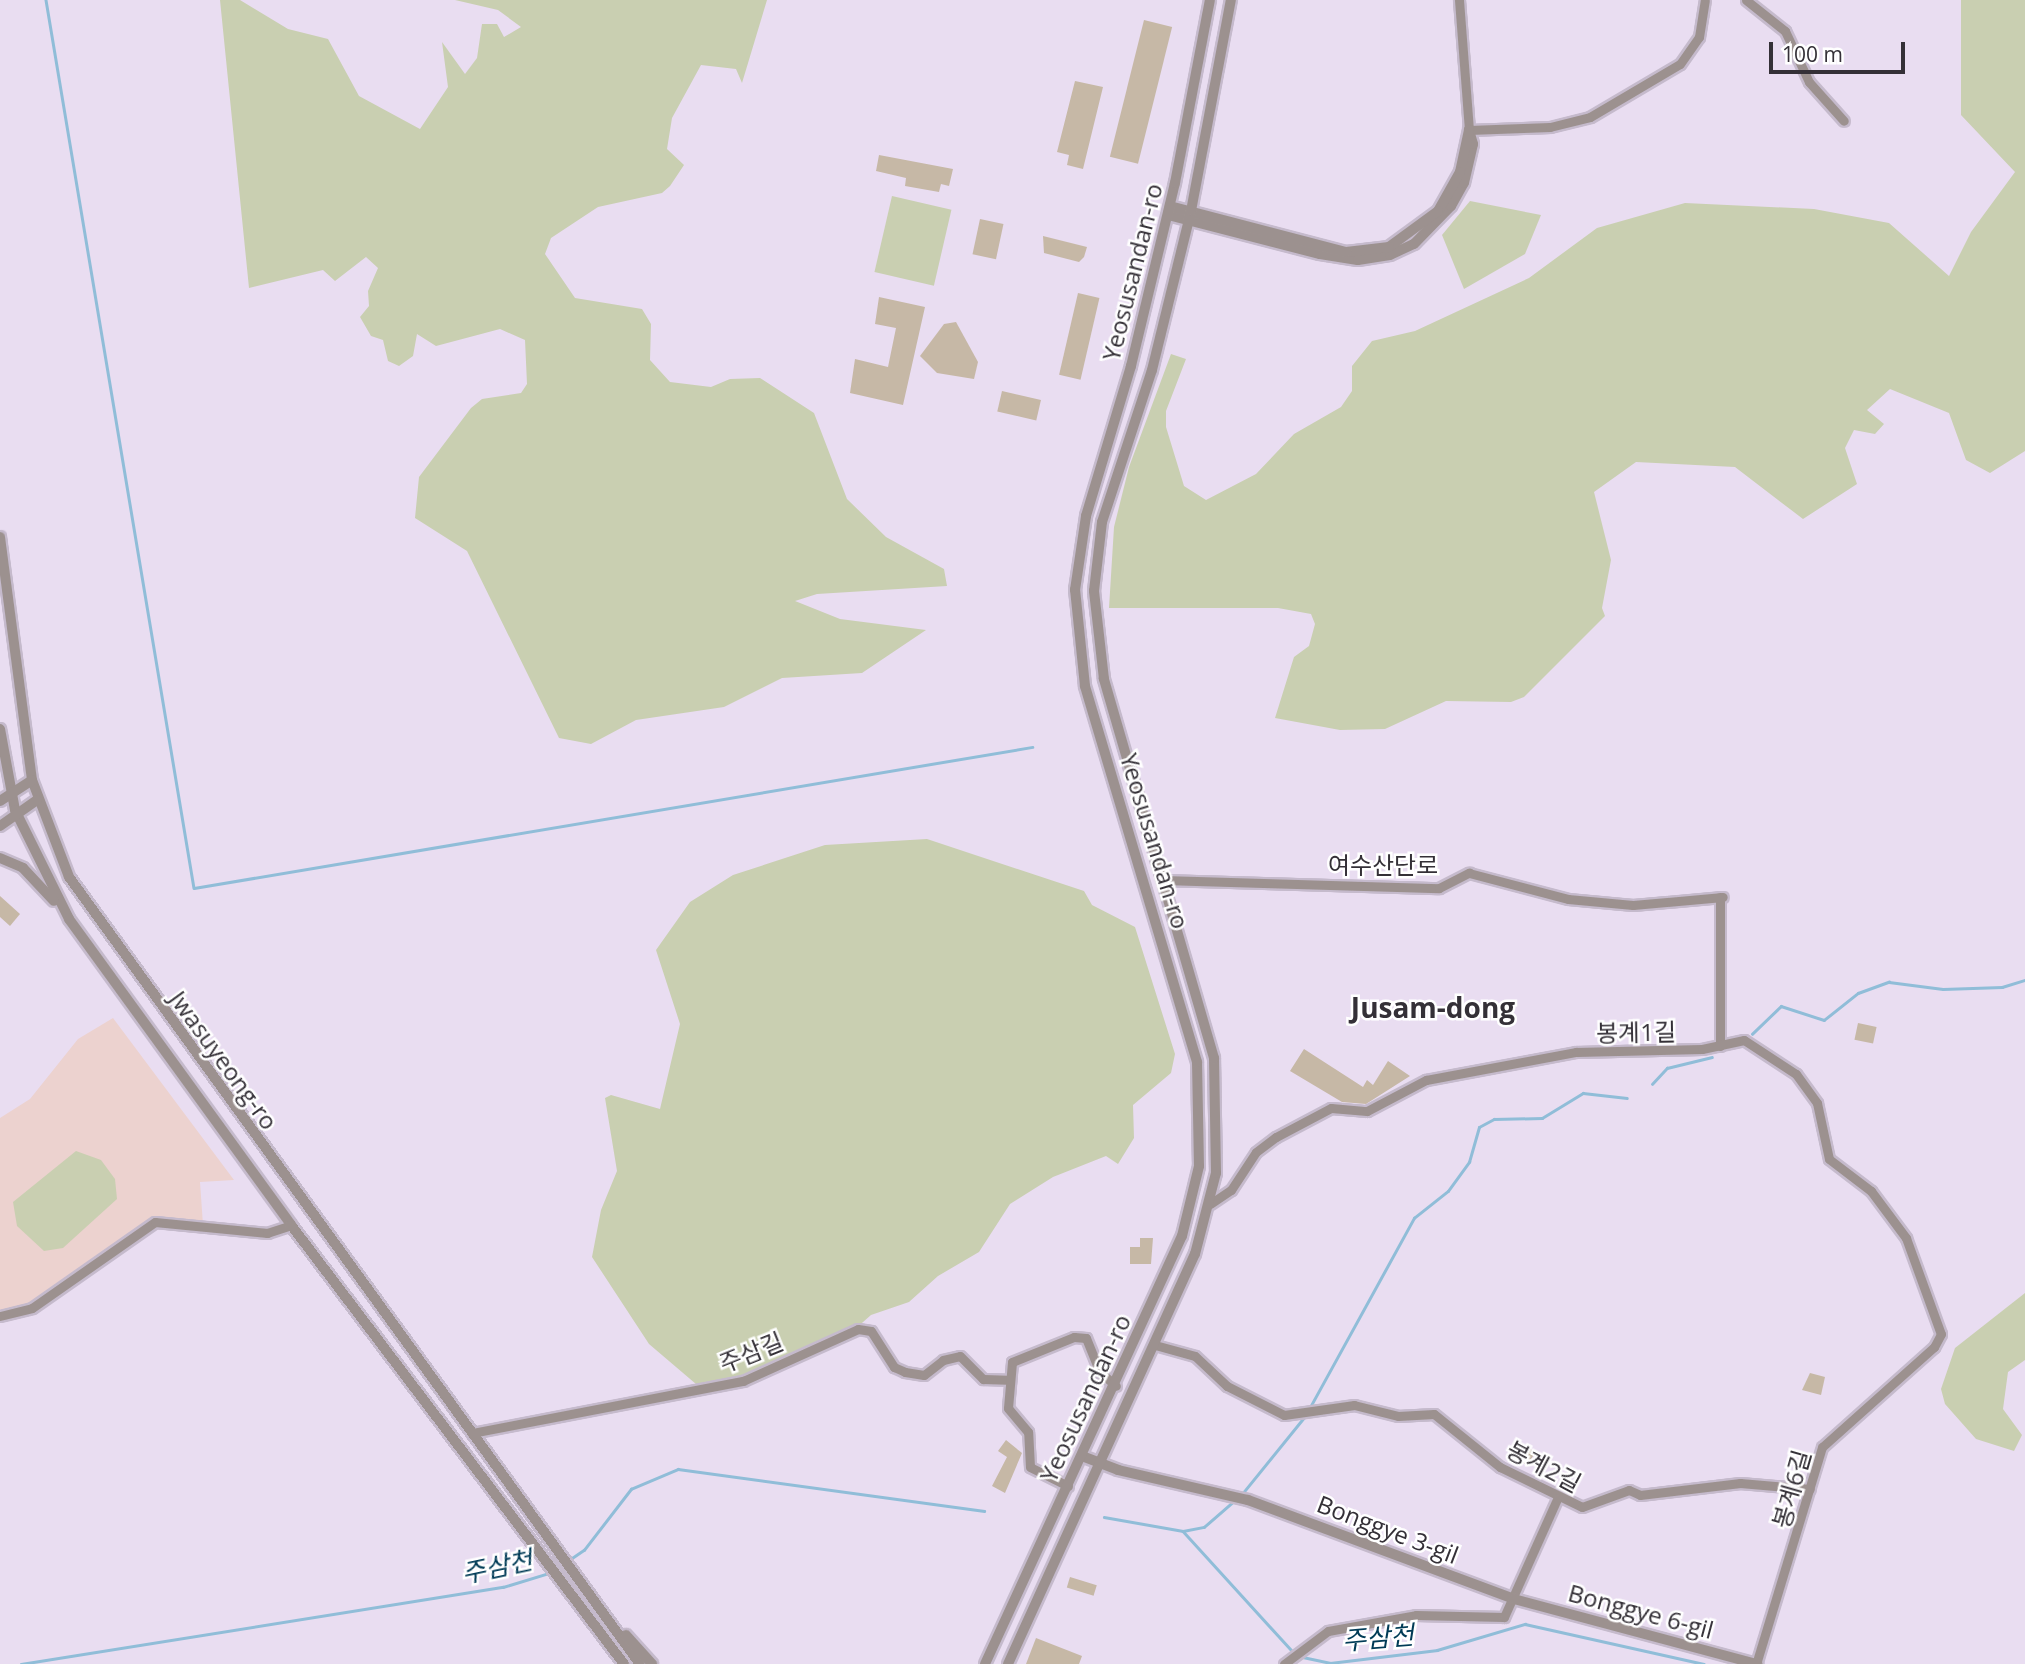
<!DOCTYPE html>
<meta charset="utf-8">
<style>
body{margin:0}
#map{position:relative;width:2025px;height:1664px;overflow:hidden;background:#e9ddf1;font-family:"Open Sans","Noto Sans KR",sans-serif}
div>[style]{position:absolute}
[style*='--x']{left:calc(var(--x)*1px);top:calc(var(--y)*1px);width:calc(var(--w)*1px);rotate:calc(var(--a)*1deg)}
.education>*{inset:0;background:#ecd2cf}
.green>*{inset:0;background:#c9cfb1;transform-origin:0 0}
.stream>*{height:2.5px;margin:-1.25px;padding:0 1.25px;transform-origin:1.25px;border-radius:1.25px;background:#90bdd8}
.building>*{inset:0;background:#c6b8a6;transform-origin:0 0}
.roads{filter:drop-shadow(2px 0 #c5bacc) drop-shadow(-2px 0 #c5bacc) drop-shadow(0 2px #c5bacc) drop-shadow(0 -2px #c5bacc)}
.minor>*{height:9px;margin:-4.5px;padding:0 4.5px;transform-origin:4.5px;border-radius:4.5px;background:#9c918f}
.tertiary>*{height:10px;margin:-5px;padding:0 5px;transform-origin:5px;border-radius:5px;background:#9c918f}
span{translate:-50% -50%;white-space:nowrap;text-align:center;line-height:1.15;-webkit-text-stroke:5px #fff;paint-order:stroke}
.street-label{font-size:24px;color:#343037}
.water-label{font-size:26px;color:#003b56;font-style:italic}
.quarter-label{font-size:28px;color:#343037;font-weight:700}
.scale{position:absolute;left:1769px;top:42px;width:136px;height:32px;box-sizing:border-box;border:4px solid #343037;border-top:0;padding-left:9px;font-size:21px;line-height:24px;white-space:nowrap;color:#343037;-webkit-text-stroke:5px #fff;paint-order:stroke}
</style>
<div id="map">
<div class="education">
<div style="clip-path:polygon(113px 1018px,234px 1180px,200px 1182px,203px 1225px,166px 1220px,38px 1304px,0 1316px,0 1118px,30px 1099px,78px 1039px)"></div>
</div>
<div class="green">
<div style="clip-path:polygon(220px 0,240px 0,288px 29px,328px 39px,359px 96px,420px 129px,448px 87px,442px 42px,465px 74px,477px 58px,482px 24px,497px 24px,504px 37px,521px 27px,498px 10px,455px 0,767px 0,742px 83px,736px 69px,701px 65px,672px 118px,667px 149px,684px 165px,670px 186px,662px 193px,598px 207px,551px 238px,545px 254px,575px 298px,642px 309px,651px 324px,650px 360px,670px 382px,711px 387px,730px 379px,760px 378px,814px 413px,847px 499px,886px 537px,944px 569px,947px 586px,817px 594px,795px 601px,840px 619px,926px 630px,862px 673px,782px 678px,724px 707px,636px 720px,591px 744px,559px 738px,467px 551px,415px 518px,419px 477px,471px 408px,482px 399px,521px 393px,527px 384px,525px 340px,500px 329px,436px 346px,417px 334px,413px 356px,399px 366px,388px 361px,383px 340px,371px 336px,360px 317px,369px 306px,368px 291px,378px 268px,366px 257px,335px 281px,323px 270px,249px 288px)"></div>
<div style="clip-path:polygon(1961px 0,2025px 0,2025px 451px,1990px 473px,1966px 460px,1949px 413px,1890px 389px,1867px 410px,1884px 424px,1875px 434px,1854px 430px,1845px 448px,1857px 484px,1803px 519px,1735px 467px,1636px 462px,1594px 492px,1611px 560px,1602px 608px,1605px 616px,1524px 697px,1511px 702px,1446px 701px,1385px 729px,1340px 730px,1275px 718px,1294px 657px,1309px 646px,1315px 624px,1311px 614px,1278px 608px,1109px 608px,1114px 527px,1129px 467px,1171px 354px,1186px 359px,1166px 411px,1166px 427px,1184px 486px,1206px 500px,1256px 474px,1294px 434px,1341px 407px,1352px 391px,1352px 366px,1372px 341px,1415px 331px,1529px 278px,1597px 228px,1685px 203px,1814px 209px,1889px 223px,1949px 276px,1971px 232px,2015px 172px,1961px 115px)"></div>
<div style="left:892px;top:196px;width:61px;height:78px;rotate:13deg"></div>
<div style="clip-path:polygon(1470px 201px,1541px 215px,1525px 254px,1464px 289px,1442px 235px)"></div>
<div style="clip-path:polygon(927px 839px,1084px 891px,1092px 905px,1135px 927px,1175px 1054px,1171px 1073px,1133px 1105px,1134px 1138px,1118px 1164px,1106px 1156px,1053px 1177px,1010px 1204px,979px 1252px,938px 1276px,909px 1302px,871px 1315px,854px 1330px,743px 1381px,703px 1390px,649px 1344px,592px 1257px,601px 1210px,617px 1171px,605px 1098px,611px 1095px,660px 1109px,680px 1024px,656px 950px,690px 902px,733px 875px,825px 845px)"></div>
<div style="clip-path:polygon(76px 1151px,101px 1160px,115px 1179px,117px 1199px,63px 1248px,44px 1251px,17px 1226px,13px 1202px)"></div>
<div style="clip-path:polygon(2025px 1293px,2025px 1360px,2008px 1372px,2003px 1409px,2022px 1435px,2014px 1451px,1976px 1439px,1945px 1404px,1941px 1389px,1955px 1348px)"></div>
</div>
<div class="stream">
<div style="--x:46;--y:0;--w:900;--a:80.54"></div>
<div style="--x:194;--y:888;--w:850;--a:-9.55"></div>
<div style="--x:1752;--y:1034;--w:40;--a:-44"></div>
<div style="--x:1781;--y:1006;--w:45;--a:18"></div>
<div style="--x:1824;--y:1020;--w:43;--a:-38.5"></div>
<div style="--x:1858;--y:993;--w:33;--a:-20"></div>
<div style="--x:1889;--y:982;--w:54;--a:7.4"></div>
<div style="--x:1943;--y:989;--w:59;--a:-1.9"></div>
<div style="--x:2002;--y:987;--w:24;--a:-17"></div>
<div style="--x:1652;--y:1084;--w:22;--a:-47"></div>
<div style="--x:1667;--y:1068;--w:46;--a:-13.7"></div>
<div style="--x:1309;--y:1409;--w:218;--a:-61.2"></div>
<div style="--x:1414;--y:1218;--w:43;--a:-38.5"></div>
<div style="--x:1448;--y:1191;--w:36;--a:-54"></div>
<div style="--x:1469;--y:1162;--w:36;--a:-74"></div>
<div style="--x:1479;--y:1127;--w:17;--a:-28"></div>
<div style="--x:1494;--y:1119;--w:48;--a:-1.2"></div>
<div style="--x:1542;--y:1118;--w:48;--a:-31.4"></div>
<div style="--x:1583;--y:1093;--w:44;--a:6.5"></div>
<div style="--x:1242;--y:1494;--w:102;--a:-51"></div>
<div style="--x:1104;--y:1517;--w:80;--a:10"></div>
<div style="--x:1183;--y:1531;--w:164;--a:47.7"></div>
<div style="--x:1183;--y:1531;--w:21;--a:-11"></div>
<div style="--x:1204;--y:1527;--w:40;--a:-41"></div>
<div style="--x:569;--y:1560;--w:18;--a:-34"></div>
<div style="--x:584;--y:1550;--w:77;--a:-52.4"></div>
<div style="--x:631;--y:1489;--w:51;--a:-23.1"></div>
<div style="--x:678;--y:1469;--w:309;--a:7.8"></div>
<div style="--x:1298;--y:1656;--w:33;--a:12"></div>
<div style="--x:1330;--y:1663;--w:108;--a:-6.9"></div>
<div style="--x:1437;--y:1650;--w:92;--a:-16.5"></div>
<div style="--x:1525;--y:1624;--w:183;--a:12.6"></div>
<div style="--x:21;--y:1664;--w:488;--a:-9.1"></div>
<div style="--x:503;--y:1587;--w:48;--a:-16.9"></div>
</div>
<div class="building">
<div style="left:1144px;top:20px;width:29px;height:141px;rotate:14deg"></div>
<div style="clip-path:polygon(1075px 81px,1103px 87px,1083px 169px,1067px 165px,1069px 155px,1057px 152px)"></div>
<div style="clip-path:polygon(879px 155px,953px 169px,949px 186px,941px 184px,939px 192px,905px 186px,906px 178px,876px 171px)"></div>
<div style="left:980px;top:219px;width:24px;height:36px;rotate:12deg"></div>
<div style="clip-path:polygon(1043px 236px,1087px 247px,1084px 257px,1079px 262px,1044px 253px)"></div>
<div style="left:1078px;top:293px;width:22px;height:84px;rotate:13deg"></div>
<div style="clip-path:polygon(879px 297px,925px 307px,903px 405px,850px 393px,855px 359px,888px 367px,896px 328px,875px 324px)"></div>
<div style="clip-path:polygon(956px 322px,978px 362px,974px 379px,937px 373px,920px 356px,944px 324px)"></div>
<div style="left:1002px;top:391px;width:40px;height:21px;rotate:13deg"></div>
<div style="clip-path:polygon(0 896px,20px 914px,10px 926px,0 917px)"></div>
<div style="left:1858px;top:1023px;width:19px;height:17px;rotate:12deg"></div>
<div style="clip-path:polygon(1304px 1049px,1363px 1087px,1367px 1080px,1373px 1085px,1388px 1061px,1410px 1076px,1366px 1104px,1342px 1102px,1290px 1071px)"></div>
<div style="clip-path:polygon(1140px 1238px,1153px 1238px,1151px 1264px,1130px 1264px,1130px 1247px,1140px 1247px)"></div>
<div style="clip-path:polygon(1810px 1373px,1825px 1377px,1821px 1395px,1802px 1390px)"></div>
<div style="clip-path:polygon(1006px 1440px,1022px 1453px,1005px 1493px,992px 1486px,1007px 1457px,998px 1451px)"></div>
<div style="left:1521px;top:1443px;width:17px;height:16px;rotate:31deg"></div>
<div style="left:1070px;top:1577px;width:28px;height:11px;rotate:17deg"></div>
<div style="clip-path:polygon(1036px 1638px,1082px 1656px,1079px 1664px,1026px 1664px)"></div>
</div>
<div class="roads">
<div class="minor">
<div style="--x:1459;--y:0;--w:130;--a:85.6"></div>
<div style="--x:1469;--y:130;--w:81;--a:-2.1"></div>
<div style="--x:1550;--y:127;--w:41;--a:-14"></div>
<div style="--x:1590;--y:117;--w:104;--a:-30.5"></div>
<div style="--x:1680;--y:64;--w:33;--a:-55"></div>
<div style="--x:1699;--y:37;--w:37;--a:-81"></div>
<div style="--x:1746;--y:0;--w:50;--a:38.5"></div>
<div style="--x:1785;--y:31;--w:56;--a:64.8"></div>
<div style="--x:1809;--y:82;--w:52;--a:48.1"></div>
<div style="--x:1163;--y:880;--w:276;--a:1.7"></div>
<div style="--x:1439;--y:888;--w:34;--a:-27"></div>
<div style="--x:1469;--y:873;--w:102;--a:14.7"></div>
<div style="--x:1568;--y:899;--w:65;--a:5.3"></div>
<div style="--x:1633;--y:905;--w:90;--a:-5.1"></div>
<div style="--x:1720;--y:1046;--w:149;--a:-90"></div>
<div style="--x:1210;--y:1204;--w:25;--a:-34"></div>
<div style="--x:1231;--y:1190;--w:45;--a:-56.7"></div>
<div style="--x:1256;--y:1152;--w:25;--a:-37"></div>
<div style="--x:1276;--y:1137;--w:62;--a:-27.8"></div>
<div style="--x:1331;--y:1108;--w:36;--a:5"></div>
<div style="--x:1367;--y:1111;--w:67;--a:-27.7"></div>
<div style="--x:1426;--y:1080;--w:153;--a:-10.6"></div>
<div style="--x:1576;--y:1052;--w:126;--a:-1.4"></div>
<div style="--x:1702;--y:1049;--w:43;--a:-12.1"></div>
<div style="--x:1744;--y:1040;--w:62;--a:33.2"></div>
<div style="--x:1796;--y:1074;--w:36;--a:54"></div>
<div style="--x:1817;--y:1103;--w:57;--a:77.9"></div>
<div style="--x:1829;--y:1159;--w:53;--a:37.3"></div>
<div style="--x:1871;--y:1191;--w:59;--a:53.3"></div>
<div style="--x:1906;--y:1238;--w:102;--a:70"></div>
<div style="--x:1941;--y:1334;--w:15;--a:118"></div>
<div style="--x:1934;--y:1347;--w:150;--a:138.2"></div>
<div style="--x:1822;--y:1447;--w:227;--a:106.9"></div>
<div style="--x:0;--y:1316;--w:33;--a:-14"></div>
<div style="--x:32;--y:1308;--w:150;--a:-35"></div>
<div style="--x:155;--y:1222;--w:113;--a:5.6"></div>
<div style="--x:267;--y:1233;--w:25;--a:-18"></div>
<div style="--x:1155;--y:1345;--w:41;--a:15.4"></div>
<div style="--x:1195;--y:1356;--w:44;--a:43.2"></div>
<div style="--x:1227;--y:1386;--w:64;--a:27"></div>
<div style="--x:1284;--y:1415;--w:71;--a:-8.1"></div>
<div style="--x:1354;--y:1405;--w:45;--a:14"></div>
<div style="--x:1398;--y:1416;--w:36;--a:-3"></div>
<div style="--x:1434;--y:1414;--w:85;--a:38.8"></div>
<div style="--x:1500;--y:1467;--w:91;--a:26"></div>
<div style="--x:1582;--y:1507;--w:50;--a:-19.9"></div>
<div style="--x:1629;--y:1490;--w:12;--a:24"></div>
<div style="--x:1640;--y:1495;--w:101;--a:-6.8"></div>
<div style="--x:1740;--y:1483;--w:70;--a:4.9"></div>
<div style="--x:472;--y:1433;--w:276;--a:-10.9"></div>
<div style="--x:743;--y:1381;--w:126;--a:-24.3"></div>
<div style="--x:858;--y:1329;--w:13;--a:9"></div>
<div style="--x:871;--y:1331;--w:43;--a:57.4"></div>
<div style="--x:894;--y:1367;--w:12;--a:24"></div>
<div style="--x:905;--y:1372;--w:19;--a:9"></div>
<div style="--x:924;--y:1375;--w:24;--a:-38"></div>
<div style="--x:943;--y:1360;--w:17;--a:-13"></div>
<div style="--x:960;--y:1356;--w:33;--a:45"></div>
<div style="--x:983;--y:1379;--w:24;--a:2"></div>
<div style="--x:1068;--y:1486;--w:42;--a:-153.4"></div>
<div style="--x:1030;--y:1467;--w:35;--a:-93"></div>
<div style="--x:1028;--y:1432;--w:31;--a:-130"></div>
<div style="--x:1008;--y:1408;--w:46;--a:-85"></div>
<div style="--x:1012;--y:1362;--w:67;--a:-22"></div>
<div style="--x:1074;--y:1337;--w:12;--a:5"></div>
<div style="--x:1086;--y:1338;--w:37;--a:68"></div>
<div style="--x:1100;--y:1372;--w:21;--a:41"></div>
<div style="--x:1284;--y:1664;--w:55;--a:-36.9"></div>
<div style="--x:1328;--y:1631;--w:89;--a:-10.3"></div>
<div style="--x:1416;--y:1615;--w:88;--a:1.3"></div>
<div style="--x:1504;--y:1617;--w:129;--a:-65.8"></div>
</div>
<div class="tertiary">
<div style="--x:1168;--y:215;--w:157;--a:14.4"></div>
<div style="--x:1320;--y:254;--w:38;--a:9"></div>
<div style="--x:1358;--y:260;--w:32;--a:-9"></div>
<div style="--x:1390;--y:255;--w:26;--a:-25"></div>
<div style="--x:1414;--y:244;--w:53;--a:-45.8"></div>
<div style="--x:1451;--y:206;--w:26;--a:-61"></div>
<div style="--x:1464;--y:183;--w:40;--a:-77"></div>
<div style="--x:1473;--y:144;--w:15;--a:-106"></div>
<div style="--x:1469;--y:130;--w:43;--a:102.1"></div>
<div style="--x:1460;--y:172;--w:45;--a:119.4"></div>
<div style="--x:1438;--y:211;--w:61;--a:143.7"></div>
<div style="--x:1389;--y:247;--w:43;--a:173.4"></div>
<div style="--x:1346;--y:252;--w:182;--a:-165.4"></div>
<div style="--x:0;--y:537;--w:245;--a:82.5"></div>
<div style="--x:32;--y:780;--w:104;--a:69.1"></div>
<div style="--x:69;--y:877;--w:972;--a:54.04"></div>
<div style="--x:0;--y:729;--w:82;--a:79.5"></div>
<div style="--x:15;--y:810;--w:122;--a:63.6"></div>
<div style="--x:69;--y:919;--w:378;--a:54"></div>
<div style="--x:291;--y:1225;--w:551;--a:52.82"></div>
<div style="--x:0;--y:801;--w:38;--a:-33"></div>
<div style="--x:0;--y:826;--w:45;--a:-35.1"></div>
<div style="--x:0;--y:858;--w:25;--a:23"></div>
<div style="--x:23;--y:868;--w:45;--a:46.8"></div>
<div style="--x:1082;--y:1456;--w:39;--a:21"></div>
<div style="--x:1118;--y:1470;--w:133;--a:13"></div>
<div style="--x:1248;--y:1500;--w:284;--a:20.4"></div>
<div style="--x:1514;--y:1599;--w:252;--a:15"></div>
<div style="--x:626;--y:1635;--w:39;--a:48"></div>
<div style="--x:985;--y:1664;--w:471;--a:-65.3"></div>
<div style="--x:1182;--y:1236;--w:72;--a:-76.3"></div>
<div style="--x:1199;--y:1166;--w:104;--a:-91.1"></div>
<div style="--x:1197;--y:1062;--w:392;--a:-106.6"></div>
<div style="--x:1085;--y:686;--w:97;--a:-95.9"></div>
<div style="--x:1075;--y:590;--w:75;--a:-81.5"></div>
<div style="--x:1086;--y:516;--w:157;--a:-73.3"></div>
<div style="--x:1131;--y:366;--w:188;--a:-76.5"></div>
<div style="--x:1175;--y:183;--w:186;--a:-79.2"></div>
<div style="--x:1008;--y:1664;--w:451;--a:-65.5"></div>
<div style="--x:1195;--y:1254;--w:84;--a:-75.5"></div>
<div style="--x:1216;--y:1173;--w:115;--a:-91"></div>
<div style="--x:1214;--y:1058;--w:395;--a:-106.2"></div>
<div style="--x:1104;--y:679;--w:89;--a:-96.5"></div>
<div style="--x:1094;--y:591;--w:69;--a:-83.4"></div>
<div style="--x:1102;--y:522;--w:160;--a:-71.8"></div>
<div style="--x:1152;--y:370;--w:164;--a:-76.2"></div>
<div style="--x:1191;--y:211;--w:215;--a:-79.3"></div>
</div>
</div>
<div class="street-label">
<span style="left:1132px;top:272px;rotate:-76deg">Yeosusandan-ro</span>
<span style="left:1155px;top:841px;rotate:73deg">Yeosusandan-ro</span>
<span style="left:1383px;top:865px">여수산단로</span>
<span style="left:1636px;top:1032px;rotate:-1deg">봉계1길</span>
<span style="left:224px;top:1060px;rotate:54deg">Jwasuyeong-ro</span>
<span style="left:751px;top:1352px;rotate:-22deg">주삼길</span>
<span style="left:1085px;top:1398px;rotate:-65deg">Yeosusandan-ro</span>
<span style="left:1544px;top:1466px;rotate:28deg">봉계2길</span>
<span style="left:1791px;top:1489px;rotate:-74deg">봉계6길</span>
<span style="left:1388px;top:1529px;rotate:21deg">Bonggye 3-gil</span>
<span style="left:1641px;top:1611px;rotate:15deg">Bonggye 6-gil</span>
</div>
<div class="water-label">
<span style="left:497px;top:1567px;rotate:-12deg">주삼천</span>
<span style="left:1378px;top:1638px;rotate:-5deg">주삼천</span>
</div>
<div class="quarter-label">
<span style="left:1433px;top:1007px">Jusam-dong</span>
</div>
<div class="scale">100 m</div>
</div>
